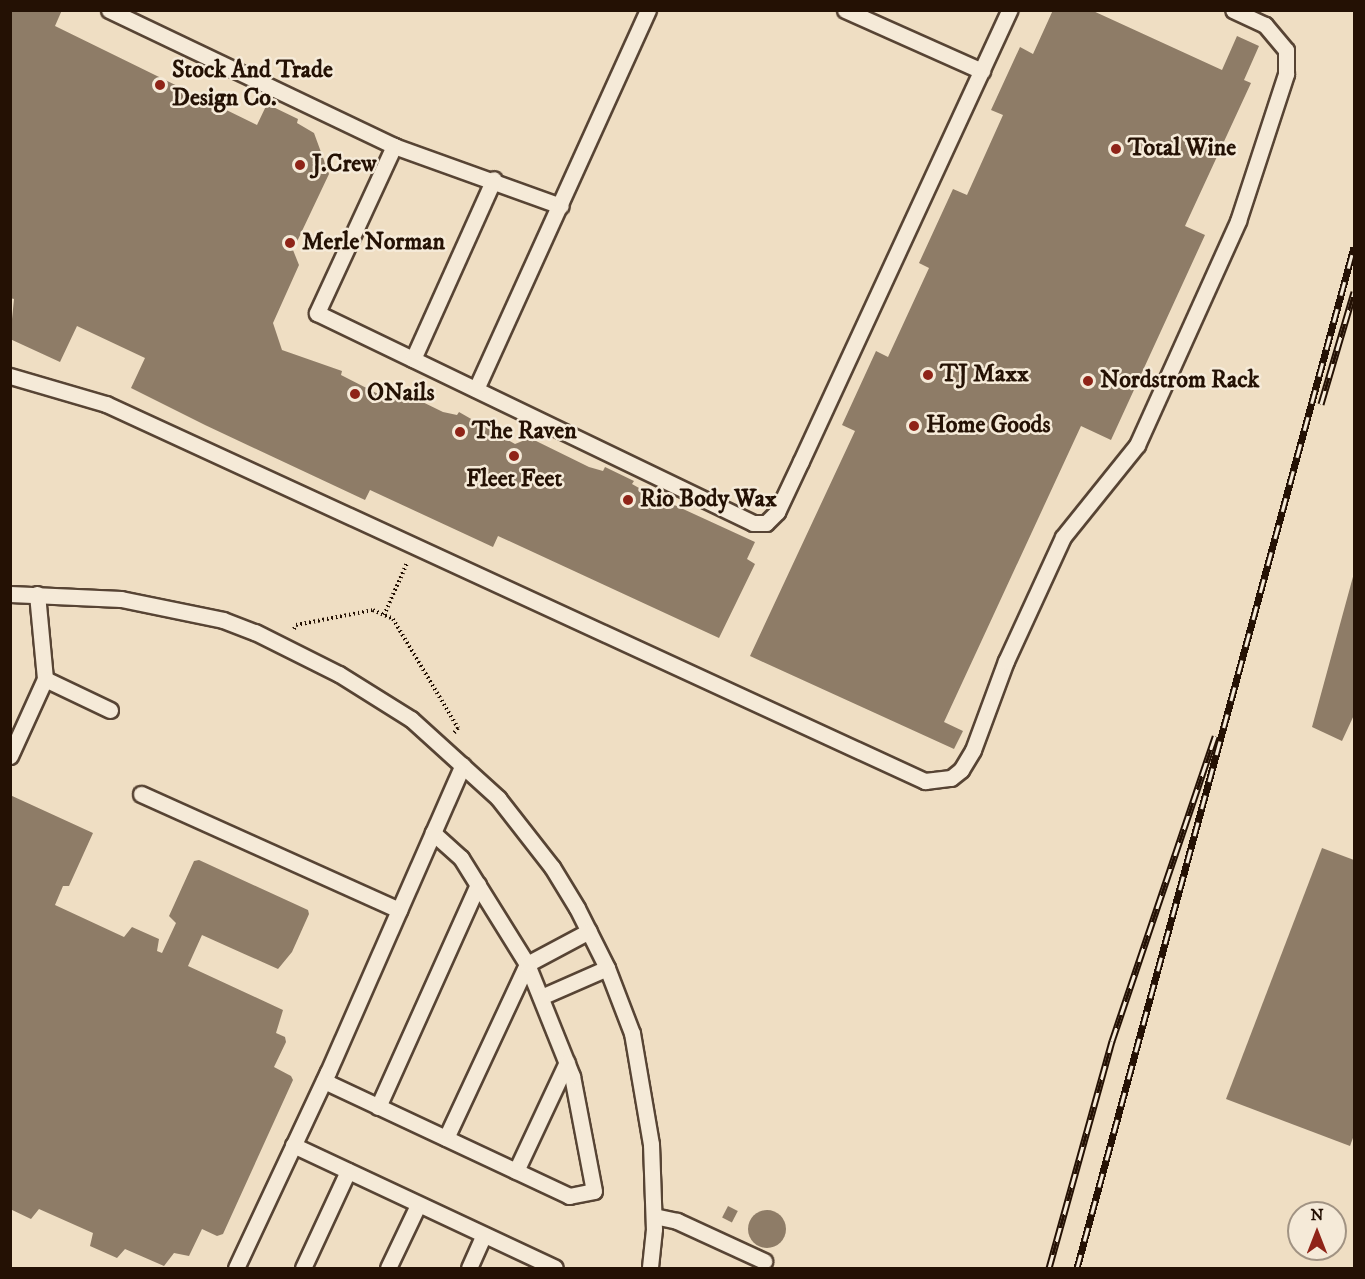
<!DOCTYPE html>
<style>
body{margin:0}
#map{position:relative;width:1365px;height:1279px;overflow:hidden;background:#efdec3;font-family:"IM FELL DW Pica",serif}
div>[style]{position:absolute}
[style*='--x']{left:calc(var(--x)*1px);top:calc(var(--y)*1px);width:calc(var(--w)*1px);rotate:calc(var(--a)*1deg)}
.building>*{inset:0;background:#8e7c67;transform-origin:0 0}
.round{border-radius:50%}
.path>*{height:4px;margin-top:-2px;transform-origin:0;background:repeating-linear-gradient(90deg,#241104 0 1.5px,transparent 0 4.5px)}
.roads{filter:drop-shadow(2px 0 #574434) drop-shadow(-2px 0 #574434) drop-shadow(0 2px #574434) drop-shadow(0 -2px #574434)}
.lane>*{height:15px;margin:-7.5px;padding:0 7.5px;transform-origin:7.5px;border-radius:7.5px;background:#f5ead8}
.rail>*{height:7px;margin-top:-3.5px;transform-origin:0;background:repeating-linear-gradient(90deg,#f5ead8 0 14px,#241104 0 28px);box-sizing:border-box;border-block:2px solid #241104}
.dots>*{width:16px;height:16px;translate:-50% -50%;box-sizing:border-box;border:3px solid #f5ead8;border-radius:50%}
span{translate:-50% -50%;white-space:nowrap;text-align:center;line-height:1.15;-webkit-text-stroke:5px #f5ead8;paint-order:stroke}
.poi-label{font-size:24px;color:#241104;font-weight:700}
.left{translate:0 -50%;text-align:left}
.frame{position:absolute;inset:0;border:12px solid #241104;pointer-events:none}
.north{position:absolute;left:1287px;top:1201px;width:60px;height:60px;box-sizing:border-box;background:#f5ead8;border:2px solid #a19383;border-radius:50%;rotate:0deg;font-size:16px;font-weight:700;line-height:24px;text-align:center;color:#241104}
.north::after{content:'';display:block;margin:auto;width:21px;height:27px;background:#8f2418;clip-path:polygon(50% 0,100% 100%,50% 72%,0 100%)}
</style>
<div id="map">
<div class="building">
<div style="clip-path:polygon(16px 10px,62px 10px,55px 26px,257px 125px,267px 104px,298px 119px,297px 123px,314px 133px,329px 174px,293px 250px,299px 265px,273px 323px,282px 350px,342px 371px,341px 375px,386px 398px,402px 392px,443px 412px,457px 415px,459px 412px,515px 444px,530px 438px,589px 467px,603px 471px,605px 467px,634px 481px,632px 484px,646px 492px,755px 542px,747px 559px,755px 564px,719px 638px,498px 536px,493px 547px,370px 490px,365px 500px,205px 425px,131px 388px,145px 358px,77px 326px,60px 362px,10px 339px,14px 299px,10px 298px,10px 12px)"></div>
<div style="clip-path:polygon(1053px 10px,1091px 10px,1222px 70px,1237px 36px,1259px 46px,1244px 80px,1251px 83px,1185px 226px,1205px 235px,1111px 440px,1081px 426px,944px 722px,963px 731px,954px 749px,750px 656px,855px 431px,842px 425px,876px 351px,888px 357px,929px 268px,919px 263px,953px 189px,967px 195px,1003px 115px,991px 110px,1020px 47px,1033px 54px)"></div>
<div style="clip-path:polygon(1354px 573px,1354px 715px,1342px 741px,1312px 727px)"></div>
<div style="clip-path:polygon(10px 795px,93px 833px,69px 886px,63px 886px,55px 905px,124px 937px,132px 927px,159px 939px,157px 951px,162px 953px,176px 923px,169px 916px,194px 861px,199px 860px,308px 910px,309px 914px,292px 952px,278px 969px,202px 935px,188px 966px,283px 1010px,276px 1033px,285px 1037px,286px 1042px,274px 1067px,291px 1076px,293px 1080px,223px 1234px,217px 1236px,202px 1229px,189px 1256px,174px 1253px,164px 1266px,125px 1249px,117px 1258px,90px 1246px,93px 1233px,39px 1209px,31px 1219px,10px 1209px)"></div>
<div style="clip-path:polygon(1322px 848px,1354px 860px,1354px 1135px,1350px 1146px,1226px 1099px)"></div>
<div style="left:728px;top:1206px;width:11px;height:13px;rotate:27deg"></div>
<div class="round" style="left:748px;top:1210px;width:38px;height:38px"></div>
</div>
<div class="path">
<div style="--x:384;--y:615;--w:57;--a:-66.1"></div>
<div style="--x:294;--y:629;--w:4;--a:-63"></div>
<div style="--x:296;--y:625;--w:78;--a:-11"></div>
<div style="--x:373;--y:610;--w:22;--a:24"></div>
<div style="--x:393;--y:619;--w:127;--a:59.2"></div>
<div style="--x:458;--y:728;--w:6;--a:129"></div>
</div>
<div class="roads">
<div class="lane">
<div style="--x:109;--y:10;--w:316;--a:25.5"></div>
<div style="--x:394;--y:146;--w:177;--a:19.8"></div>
<div style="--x:845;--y:10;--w:150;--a:24"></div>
<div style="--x:394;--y:146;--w:184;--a:114.8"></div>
<div style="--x:317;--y:313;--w:484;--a:25.7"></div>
<div style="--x:753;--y:523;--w:13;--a:0"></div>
<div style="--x:766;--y:523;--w:16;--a:-45"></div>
<div style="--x:777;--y:512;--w:56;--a:-64.8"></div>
<div style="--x:801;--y:461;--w:497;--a:-65.2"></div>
<div style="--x:413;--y:359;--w:197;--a:-65.8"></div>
<div style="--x:10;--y:376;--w:100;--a:16.3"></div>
<div style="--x:106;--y:404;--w:902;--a:24.72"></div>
<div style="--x:925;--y:781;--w:26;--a:-7"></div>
<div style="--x:951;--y:778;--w:13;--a:-39"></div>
<div style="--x:961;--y:770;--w:23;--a:-59"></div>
<div style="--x:973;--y:750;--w:95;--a:-69.7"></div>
<div style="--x:1006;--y:661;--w:136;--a:-65.3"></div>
<div style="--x:1063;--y:537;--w:118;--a:-51.2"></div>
<div style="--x:1137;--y:445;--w:246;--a:-65.7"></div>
<div style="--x:1238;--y:221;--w:155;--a:-71.9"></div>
<div style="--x:1286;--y:74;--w:24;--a:-90"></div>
<div style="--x:1286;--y:50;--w:33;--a:-130"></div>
<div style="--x:1265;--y:25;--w:35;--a:-155"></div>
<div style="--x:476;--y:389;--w:416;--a:-65.6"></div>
<div style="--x:10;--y:594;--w:111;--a:2.6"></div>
<div style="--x:121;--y:599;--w:104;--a:11.6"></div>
<div style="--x:223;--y:620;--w:34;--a:21"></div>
<div style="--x:255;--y:632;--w:94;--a:26.6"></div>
<div style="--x:339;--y:674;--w:85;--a:32"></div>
<div style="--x:411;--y:719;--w:118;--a:42.2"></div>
<div style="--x:498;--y:798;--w:88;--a:52"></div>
<div style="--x:552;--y:867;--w:48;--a:58.6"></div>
<div style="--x:577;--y:908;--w:67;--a:63.4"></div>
<div style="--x:607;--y:968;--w:70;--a:69"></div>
<div style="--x:632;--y:1033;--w:113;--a:80.3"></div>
<div style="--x:651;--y:1144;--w:85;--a:88"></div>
<div style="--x:654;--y:1229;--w:39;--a:96"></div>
<div style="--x:37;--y:594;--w:85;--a:84.6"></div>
<div style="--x:10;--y:756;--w:85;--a:-65.6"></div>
<div style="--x:45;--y:679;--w:72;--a:25.5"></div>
<div style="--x:141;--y:794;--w:283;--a:24.2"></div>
<div style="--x:541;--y:997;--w:72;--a:-23.7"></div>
<div style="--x:324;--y:1081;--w:271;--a:25.1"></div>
<div style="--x:569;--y:1196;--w:25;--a:-11"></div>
<div style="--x:594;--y:1191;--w:117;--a:-100.8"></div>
<div style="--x:572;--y:1076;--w:121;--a:-111.9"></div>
<div style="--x:527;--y:964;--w:125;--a:-121.9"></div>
<div style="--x:461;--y:858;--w:38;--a:-138"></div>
<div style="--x:378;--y:1107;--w:244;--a:-65.8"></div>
<div style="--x:446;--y:1138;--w:192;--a:-65"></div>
<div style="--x:527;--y:964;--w:70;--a:-28"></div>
<div style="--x:293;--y:1145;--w:289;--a:25.1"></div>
<div style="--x:516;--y:1171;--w:120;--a:-64.9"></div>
<div style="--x:654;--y:1216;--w:24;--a:12"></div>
<div style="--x:677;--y:1221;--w:96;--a:24.7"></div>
<div style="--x:236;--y:1268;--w:217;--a:-64.9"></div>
<div style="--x:328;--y:1072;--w:335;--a:-66.3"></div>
<div style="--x:303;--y:1268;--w:107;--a:-65.1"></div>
<div style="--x:388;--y:1268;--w:70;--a:-64.5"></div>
<div style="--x:469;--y:1268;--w:36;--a:-66"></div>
</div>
</div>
<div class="rail">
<div style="--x:1321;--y:404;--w:117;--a:-73.6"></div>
<div style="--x:1049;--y:1268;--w:236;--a:-74.5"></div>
<div style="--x:1112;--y:1041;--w:322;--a:-71.3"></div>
<div style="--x:1077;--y:1268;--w:1058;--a:-74.82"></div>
</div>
<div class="dots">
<div style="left:160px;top:85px;background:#8f2418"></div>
<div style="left:1116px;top:149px;background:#8f2418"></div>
<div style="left:300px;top:165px;background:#8f2418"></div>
<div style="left:290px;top:243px;background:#8f2418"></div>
<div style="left:928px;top:375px;background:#8f2418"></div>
<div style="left:1088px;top:381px;background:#8f2418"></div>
<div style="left:355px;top:394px;background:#8f2418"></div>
<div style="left:914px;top:426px;background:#8f2418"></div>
<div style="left:460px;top:432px;background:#8f2418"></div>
<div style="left:514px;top:456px;background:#8f2418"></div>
<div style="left:628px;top:500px;background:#8f2418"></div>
</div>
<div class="poi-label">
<span class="left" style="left:172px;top:85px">Stock And Trade<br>Design Co.</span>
<span class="left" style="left:1128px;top:149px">Total Wine</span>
<span class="left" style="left:312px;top:165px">J.Crew</span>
<span class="left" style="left:302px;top:243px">Merle Norman</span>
<span class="left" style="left:940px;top:375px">TJ Maxx</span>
<span class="left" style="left:1100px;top:381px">Nordstrom Rack</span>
<span class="left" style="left:367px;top:394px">ONails</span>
<span class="left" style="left:926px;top:426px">Home Goods</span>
<span class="left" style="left:472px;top:432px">The Raven</span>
<span style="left:514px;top:480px">Fleet Feet</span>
<span class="left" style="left:640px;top:500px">Rio Body Wax</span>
</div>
<div class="frame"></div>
<div class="north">N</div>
</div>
